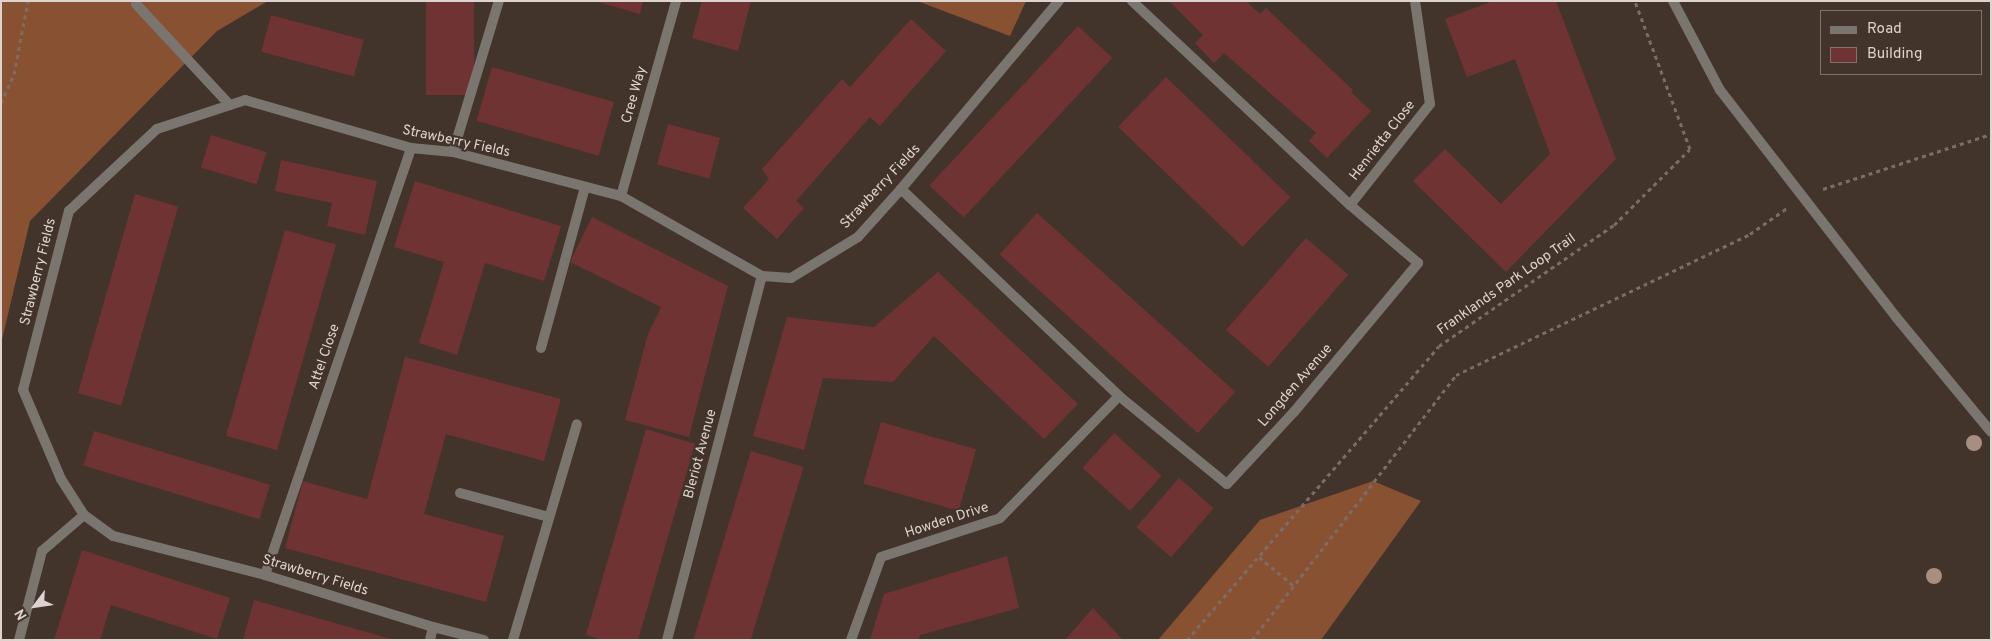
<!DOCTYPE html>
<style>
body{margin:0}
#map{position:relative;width:1992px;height:641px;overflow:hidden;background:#42332b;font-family:Overpass,sans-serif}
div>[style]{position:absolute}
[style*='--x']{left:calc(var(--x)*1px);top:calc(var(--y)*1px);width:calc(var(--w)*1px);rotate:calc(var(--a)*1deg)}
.forest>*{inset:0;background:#885132}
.building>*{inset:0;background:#703334;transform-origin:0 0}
.path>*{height:3px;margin-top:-1.5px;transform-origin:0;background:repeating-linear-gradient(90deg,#7b6d66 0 4px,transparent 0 8px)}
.service>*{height:10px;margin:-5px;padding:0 5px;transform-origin:5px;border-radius:5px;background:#7a766f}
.pedestrian>*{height:10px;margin:-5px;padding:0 5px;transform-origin:5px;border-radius:5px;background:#7a766f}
.minor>*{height:10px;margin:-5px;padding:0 5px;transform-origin:5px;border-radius:5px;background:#7a766f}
.trees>*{width:16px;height:16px;margin:-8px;border-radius:50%;background:#a88e80}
span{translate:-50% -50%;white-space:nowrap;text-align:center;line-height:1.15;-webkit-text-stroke:4px #42332b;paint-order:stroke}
.street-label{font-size:14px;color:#ded4cf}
.frame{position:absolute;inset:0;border:2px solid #ded4cf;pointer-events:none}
.legend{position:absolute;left:1820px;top:10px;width:162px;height:65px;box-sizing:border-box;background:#42332b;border:1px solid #80736d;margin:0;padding:6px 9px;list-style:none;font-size:15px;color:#ded4cf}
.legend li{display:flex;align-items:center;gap:10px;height:25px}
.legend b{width:25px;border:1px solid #80736d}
.north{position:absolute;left:10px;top:581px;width:50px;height:50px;-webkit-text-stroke:4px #42332b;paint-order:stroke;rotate:239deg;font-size:14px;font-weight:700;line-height:20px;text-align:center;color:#ded4cf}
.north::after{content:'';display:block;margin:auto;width:18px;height:22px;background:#ded4cf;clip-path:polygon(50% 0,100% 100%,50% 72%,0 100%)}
</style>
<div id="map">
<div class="forest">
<div style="clip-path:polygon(1px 1px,268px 1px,217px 31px,30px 221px,1px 344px)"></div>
<div style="clip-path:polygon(917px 1px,1026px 1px,1010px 36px)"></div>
<div style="clip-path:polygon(1373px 481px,1421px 501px,1321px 640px,1158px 640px,1260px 520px)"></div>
</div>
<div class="building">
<div style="left:426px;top:1px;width:48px;height:94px"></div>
<div style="clip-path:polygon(595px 1px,643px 1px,640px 14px)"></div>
<div style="clip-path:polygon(702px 1px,751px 1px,738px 51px,692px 38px)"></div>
<div style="clip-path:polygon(1169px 1px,1246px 1px,1260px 14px,1266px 8px,1353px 90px,1351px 92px,1371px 111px,1327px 158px,1309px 141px,1316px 133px,1224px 53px,1214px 63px,1195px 43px,1203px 35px)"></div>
<div style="clip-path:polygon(1493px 1px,1556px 1px,1616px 159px,1506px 272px,1413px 181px,1445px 149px,1501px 204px,1550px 154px,1515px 59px,1467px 77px,1445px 19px)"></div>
<div style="left:271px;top:15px;width:96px;height:38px;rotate:15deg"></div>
<div style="clip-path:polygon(911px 19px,946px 51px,880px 126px,870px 117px,796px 201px,804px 208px,777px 239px,743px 208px,769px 179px,762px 169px,842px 79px,850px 87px)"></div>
<div style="left:1078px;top:26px;width:47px;height:218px;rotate:43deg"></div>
<div style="left:492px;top:67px;width:127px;height:56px;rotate:16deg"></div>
<div style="left:1166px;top:77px;width:173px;height:69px;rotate:44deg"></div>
<div style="left:668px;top:124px;width:54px;height:42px;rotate:15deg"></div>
<div style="left:211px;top:135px;width:58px;height:34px;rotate:17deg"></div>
<div style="clip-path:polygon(281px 160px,377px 181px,365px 235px,327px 226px,332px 203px,275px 191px)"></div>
<div style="clip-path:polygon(415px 181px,561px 226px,544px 281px,485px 263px,457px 355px,419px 343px,444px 262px,394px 247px)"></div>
<div style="left:135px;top:194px;width:45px;height:207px;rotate:16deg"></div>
<div style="left:1037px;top:213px;width:267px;height:56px;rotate:42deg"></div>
<div style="clip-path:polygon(592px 217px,728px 286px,689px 437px,625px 420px,648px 334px,661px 307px,570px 262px)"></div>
<div style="left:285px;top:230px;width:53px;height:214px;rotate:16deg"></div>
<div style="left:1306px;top:238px;width:56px;height:122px;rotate:41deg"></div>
<div style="clip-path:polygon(938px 272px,1078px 404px,1044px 439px,934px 336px,893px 382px,823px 378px,804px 450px,753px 436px,787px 317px,874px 327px)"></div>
<div style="clip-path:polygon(405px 357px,561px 399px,544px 461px,446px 434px,424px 514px,504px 536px,486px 602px,285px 548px,303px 481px,367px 499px)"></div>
<div style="left:881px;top:422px;width:99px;height:64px;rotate:16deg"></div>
<div style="clip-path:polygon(646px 429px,695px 444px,638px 640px,602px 640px,586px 635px)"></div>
<div style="left:94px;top:431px;width:184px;height:36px;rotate:17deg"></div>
<div style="left:1114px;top:433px;width:64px;height:47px;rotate:42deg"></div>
<div style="left:751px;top:451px;width:55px;height:197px;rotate:17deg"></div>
<div style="left:1179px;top:478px;width:46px;height:65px;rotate:41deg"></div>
<div style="clip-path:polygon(82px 550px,230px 598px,217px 639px,111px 605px,100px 640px,54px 640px)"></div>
<div style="clip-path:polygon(1007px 556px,1019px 608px,920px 635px,918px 640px,870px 640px,884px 594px)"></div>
<div style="clip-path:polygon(254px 600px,391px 639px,391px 640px,243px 640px)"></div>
<div style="clip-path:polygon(1093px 608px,1123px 640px,1065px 640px)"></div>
</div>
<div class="path">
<div style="--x:1;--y:103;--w:32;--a:-66"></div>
<div style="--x:14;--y:74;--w:74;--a:-79.1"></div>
<div style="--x:1823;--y:189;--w:177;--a:-18.1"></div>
<div style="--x:1259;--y:557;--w:44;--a:39.5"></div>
<div style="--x:1187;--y:640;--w:387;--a:-49.4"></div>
<div style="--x:1439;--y:346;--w:213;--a:-34.7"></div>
<div style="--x:1614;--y:225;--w:107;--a:-45"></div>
<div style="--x:1690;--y:149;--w:158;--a:-110.4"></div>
<div style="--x:1252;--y:640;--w:334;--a:-52.4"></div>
<div style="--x:1456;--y:375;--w:326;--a:-25.6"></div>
<div style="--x:1750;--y:234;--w:45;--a:-35.1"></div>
</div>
<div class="service">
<div style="--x:1673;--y:1;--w:101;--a:62.2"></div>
<div style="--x:1720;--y:90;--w:287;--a:52.2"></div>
<div style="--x:1896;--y:317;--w:149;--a:50.4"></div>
<div style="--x:460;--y:493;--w:92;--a:15.1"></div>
<div style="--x:430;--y:640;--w:13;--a:-77"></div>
</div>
<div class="pedestrian">
<div style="--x:667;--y:640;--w:376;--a:-75.4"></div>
</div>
<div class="minor">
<div style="--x:136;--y:4;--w:138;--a:47.1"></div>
<div style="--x:453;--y:152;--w:158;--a:-73.1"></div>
<div style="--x:901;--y:189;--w:301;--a:43.5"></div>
<div style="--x:1119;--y:396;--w:139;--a:39.2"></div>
<div style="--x:1227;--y:484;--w:98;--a:-47.1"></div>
<div style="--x:1294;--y:412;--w:194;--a:-50.2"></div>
<div style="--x:1418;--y:263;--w:89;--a:-139.5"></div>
<div style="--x:1350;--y:205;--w:299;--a:-136.9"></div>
<div style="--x:621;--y:196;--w:203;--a:-74.2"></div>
<div style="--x:1350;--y:205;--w:129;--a:-51.6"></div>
<div style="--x:1430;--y:104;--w:104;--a:-98.3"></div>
<div style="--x:541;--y:348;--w:167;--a:-74.7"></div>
<div style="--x:265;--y:575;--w:451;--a:-71.1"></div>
<div style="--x:19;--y:640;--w:92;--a:-75.5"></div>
<div style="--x:42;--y:551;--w:55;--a:-40.6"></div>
<div style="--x:484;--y:640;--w:53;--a:-165.7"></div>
<div style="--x:433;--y:627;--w:176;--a:-162.8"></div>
<div style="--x:265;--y:575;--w:157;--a:-165.6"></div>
<div style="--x:113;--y:536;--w:36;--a:-144"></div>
<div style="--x:84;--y:515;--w:43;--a:-122.6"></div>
<div style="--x:61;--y:479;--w:97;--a:-113.1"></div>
<div style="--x:23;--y:390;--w:185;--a:-75.6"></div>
<div style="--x:69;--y:211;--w:120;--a:-43"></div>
<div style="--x:157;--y:129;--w:93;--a:-18.2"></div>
<div style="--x:245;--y:100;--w:173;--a:16.1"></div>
<div style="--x:411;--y:148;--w:42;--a:5.4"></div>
<div style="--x:453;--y:152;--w:174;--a:14.7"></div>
<div style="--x:621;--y:196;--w:162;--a:29.6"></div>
<div style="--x:762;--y:276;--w:29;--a:4"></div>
<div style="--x:791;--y:278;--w:79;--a:-31.5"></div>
<div style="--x:858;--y:237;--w:64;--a:-48.1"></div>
<div style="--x:901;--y:189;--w:246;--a:-50"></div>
<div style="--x:513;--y:640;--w:225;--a:-73.5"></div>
<div style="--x:851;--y:640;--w:88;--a:-70.1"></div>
<div style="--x:881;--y:557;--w:125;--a:-18.1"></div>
<div style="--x:1000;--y:518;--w:170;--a:-45.7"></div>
</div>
<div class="trees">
<div style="left:1974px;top:443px"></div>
<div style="left:1934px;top:576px"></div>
</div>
<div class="street-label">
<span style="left:635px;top:95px;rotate:-74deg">Cree Way</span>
<span style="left:1383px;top:141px;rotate:-52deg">Henrietta Close</span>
<span style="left:456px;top:142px;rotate:12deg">Strawberry Fields</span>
<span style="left:881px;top:187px;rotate:-47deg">Strawberry Fields</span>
<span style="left:39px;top:272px;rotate:-76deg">Strawberry Fields</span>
<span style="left:1507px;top:285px;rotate:-35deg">Franklands Park Loop Trail</span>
<span style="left:325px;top:357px;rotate:-71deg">Attel Close</span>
<span style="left:1296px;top:386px;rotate:-49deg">Longden Avenue</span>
<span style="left:701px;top:454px;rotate:-75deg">Bleriot Avenue</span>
<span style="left:947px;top:521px;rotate:-18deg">Howden Drive</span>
<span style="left:315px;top:576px;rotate:17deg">Strawberry Fields</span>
</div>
<div class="frame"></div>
<ul class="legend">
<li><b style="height:6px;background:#7a766f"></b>Road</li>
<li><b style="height:14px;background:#703334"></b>Building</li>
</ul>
<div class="north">N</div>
</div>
